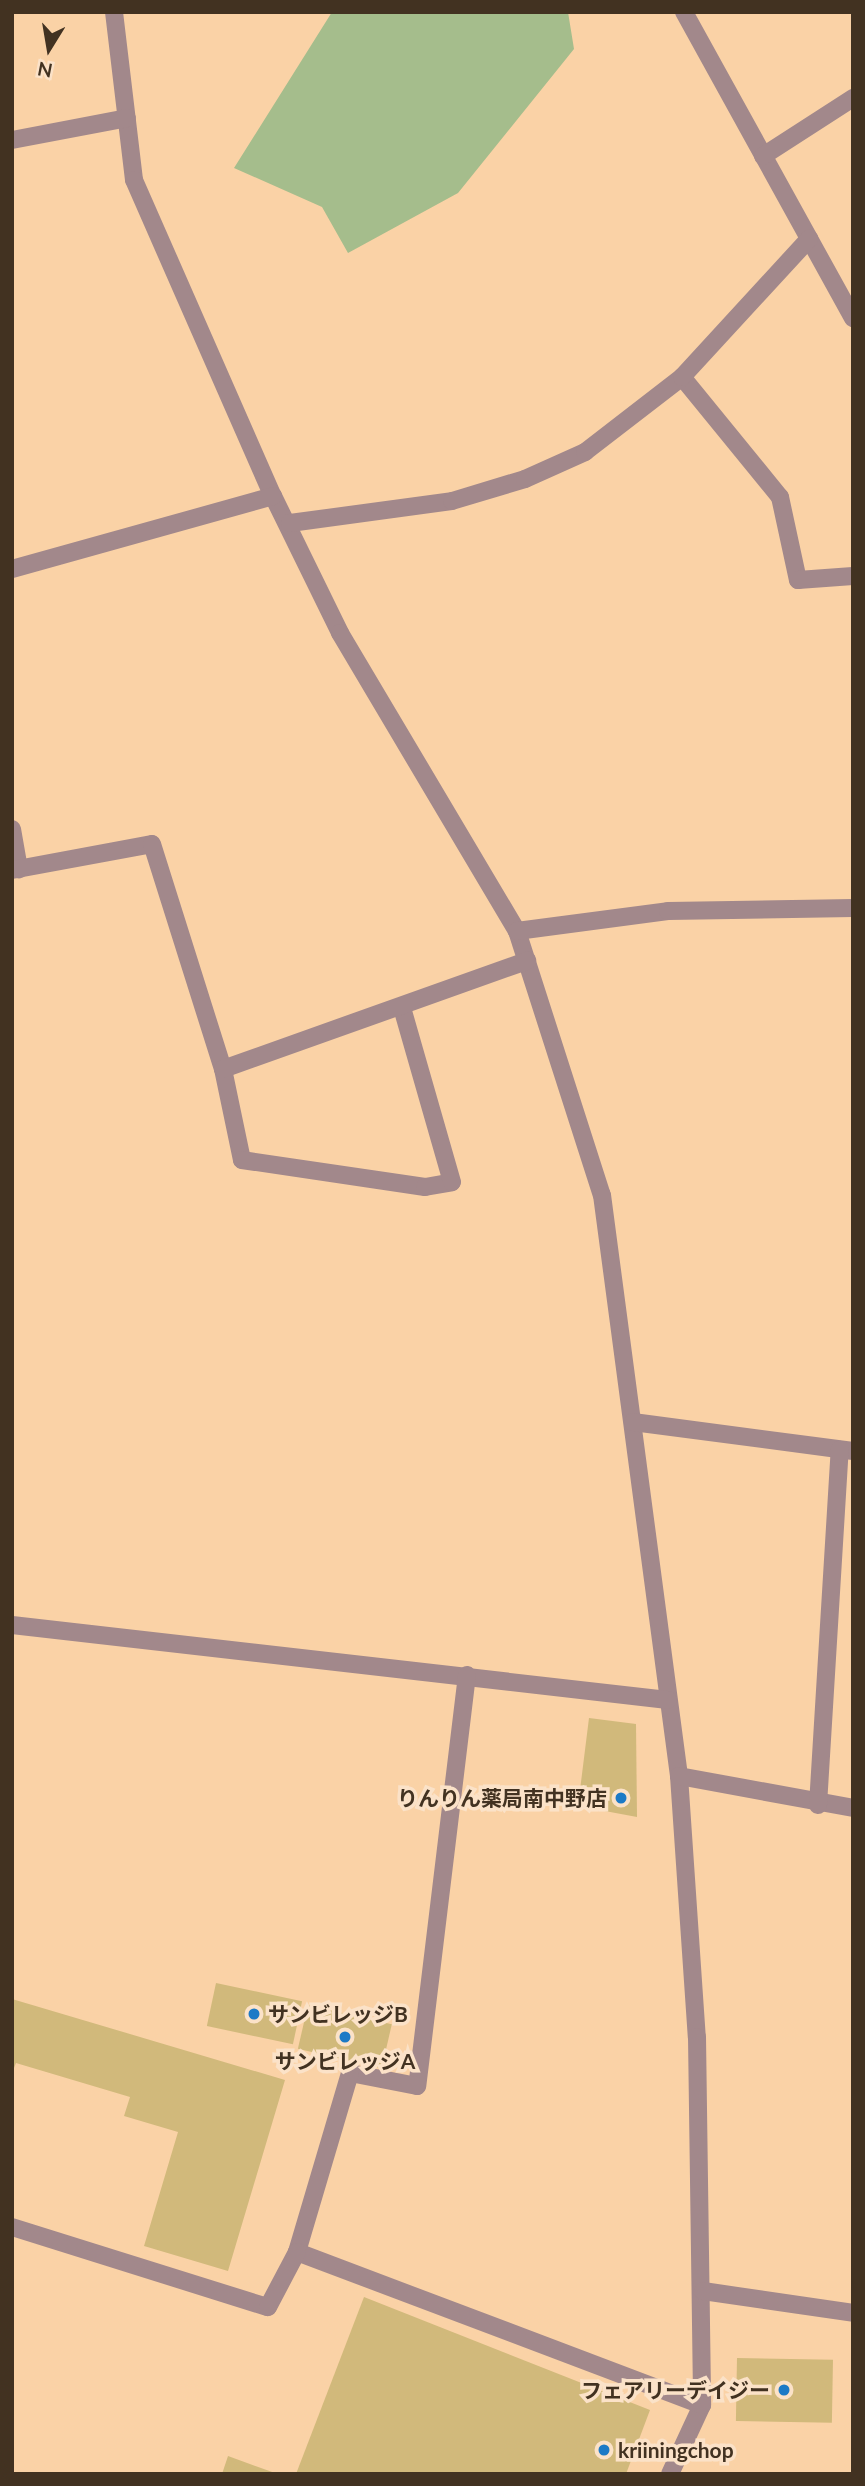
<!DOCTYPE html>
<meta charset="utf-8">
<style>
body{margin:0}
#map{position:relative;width:865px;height:2486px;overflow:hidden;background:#fad2a6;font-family:Lato,"Noto Sans JP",sans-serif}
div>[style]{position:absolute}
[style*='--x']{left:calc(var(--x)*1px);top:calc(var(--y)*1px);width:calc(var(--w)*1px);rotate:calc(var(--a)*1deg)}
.green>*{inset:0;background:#a5bd8c}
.building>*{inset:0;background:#d1b97b;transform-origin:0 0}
.minor>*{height:18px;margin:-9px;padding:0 9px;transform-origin:9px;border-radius:9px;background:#a2888b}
.dots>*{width:19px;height:19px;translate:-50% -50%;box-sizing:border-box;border:4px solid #fbe2c8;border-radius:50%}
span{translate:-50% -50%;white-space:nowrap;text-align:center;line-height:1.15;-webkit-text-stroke:7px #fbe2c8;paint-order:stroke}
.poi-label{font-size:21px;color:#423221;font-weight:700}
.right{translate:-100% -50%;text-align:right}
.left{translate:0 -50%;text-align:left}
.frame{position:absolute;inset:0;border:14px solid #423221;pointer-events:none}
.north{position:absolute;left:14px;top:14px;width:70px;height:70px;-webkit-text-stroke:5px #fbe2c8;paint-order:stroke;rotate:191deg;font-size:19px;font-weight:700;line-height:28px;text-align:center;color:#423221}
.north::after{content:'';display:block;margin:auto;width:24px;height:32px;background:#423221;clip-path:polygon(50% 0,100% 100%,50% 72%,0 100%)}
</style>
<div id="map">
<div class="green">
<div style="clip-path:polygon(332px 12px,568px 12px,574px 49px,458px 193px,348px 253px,322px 207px,234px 168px)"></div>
</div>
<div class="building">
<div style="clip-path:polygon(589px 1718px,636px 1724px,637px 1817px,578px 1806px)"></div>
<div style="left:216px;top:1983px;width:88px;height:44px;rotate:12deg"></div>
<div style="clip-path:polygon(12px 1999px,285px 2080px,228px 2271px,144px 2246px,178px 2132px,124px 2116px,130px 2097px,16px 2063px,12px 2073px)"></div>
<div style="left:308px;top:2005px;width:86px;height:45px;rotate:13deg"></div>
<div style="clip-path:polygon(364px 2297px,650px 2410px,626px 2474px,296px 2474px)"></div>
<div style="left:737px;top:2358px;width:96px;height:63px;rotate:1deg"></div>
<div style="clip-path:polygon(228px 2456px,275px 2473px,275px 2474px,222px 2474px)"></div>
</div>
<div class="minor">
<div style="--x:114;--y:12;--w:169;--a:83.2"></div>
<div style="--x:134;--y:180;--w:345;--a:66.3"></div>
<div style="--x:273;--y:496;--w:153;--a:63.9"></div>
<div style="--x:340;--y:633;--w:347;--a:59.3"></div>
<div style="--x:517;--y:931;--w:277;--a:72.2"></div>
<div style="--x:602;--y:1195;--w:586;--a:82.45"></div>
<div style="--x:679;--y:1776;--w:262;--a:86.1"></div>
<div style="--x:697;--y:2037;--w:368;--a:89.2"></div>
<div style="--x:702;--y:2405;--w:76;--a:114.9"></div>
<div style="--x:684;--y:12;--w:350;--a:61.1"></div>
<div style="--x:12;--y:140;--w:117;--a:-10.8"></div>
<div style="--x:763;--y:156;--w:107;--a:-32.8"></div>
<div style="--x:682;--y:377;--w:155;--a:50.8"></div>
<div style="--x:780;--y:497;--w:85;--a:77.8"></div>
<div style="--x:798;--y:580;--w:55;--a:-4.2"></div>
<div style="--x:290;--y:523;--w:163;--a:-7.7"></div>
<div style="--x:452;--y:501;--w:76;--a:-16.8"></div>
<div style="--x:525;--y:479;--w:66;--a:-24.2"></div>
<div style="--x:585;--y:452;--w:123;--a:-37.7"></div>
<div style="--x:682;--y:377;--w:188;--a:-47.4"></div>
<div style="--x:12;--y:569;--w:271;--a:-15.6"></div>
<div style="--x:12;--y:829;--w:41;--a:80.1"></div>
<div style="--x:12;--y:870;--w:142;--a:-10.5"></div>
<div style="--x:152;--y:844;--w:236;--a:72.5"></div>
<div style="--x:223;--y:1069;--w:93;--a:78.2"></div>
<div style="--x:242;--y:1160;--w:185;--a:8.4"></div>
<div style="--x:425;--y:1187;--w:27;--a:-10"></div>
<div style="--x:452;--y:1182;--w:181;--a:-106"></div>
<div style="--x:517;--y:931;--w:152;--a:-7.5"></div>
<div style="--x:668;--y:911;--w:185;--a:-0.9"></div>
<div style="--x:223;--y:1069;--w:323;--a:-19.6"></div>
<div style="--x:633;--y:1422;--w:222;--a:7.5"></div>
<div style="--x:12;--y:1625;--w:660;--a:6.52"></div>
<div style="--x:467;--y:1675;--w:414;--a:96.9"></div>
<div style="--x:417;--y:2086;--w:68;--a:-169"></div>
<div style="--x:350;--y:2073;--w:187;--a:106.5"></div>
<div style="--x:297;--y:2252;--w:433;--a:20.7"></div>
<div style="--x:679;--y:1776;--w:177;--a:10.4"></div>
<div style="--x:818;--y:1805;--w:356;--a:-86.5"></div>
<div style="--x:12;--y:2227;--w:268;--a:17.4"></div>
<div style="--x:268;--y:2307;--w:62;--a:-62.2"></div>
<div style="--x:703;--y:2291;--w:152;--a:8.3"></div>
</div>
<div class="dots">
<div style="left:621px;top:1798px;background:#1c7ac6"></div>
<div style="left:254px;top:2014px;background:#1c7ac6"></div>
<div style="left:345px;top:2037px;background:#1c7ac6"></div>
<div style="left:784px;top:2390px;background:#1c7ac6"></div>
<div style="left:604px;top:2450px;background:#1c7ac6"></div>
</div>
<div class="poi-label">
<span class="right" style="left:607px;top:1798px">りんりん薬局南中野店</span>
<span class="left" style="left:268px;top:2014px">サンビレッジB</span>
<span style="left:345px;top:2061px">サンビレッジA</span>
<span class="right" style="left:770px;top:2390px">フェアリーデイジー</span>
<span class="left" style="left:618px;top:2450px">kriiningchop</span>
</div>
<div class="frame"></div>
<div class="north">N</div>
</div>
